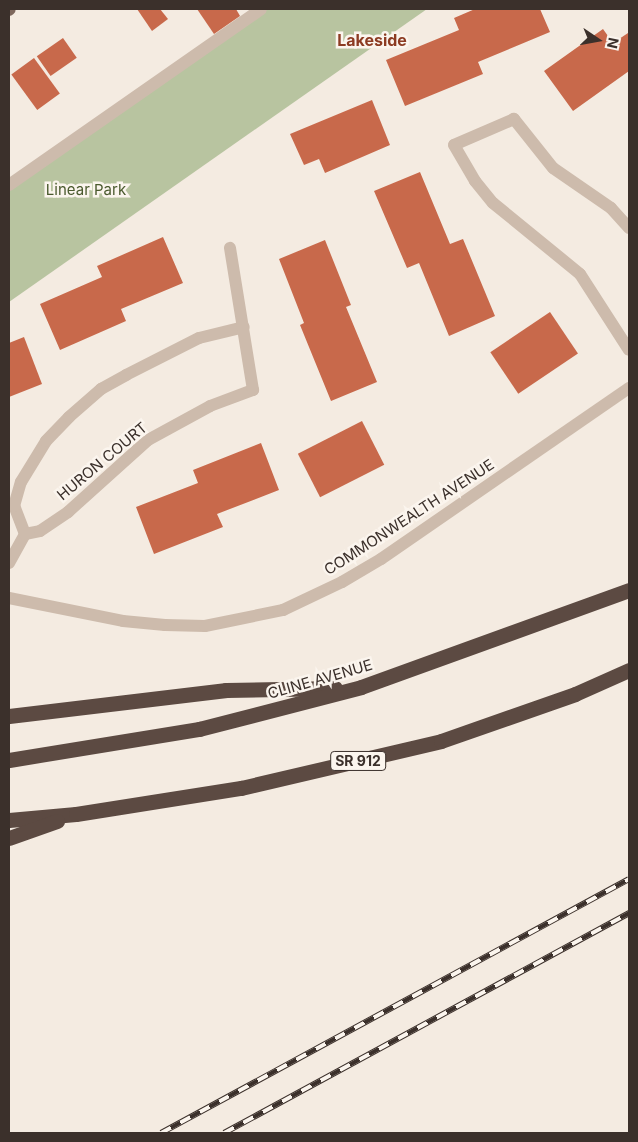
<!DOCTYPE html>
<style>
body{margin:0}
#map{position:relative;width:638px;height:1142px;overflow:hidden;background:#f4ebe1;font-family:Inter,sans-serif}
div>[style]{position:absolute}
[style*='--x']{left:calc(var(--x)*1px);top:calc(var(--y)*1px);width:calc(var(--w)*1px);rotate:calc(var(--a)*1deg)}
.green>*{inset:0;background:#b8c4a0}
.building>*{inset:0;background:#c8694b;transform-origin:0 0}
.minor>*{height:12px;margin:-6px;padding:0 6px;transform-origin:6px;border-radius:6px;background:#cdbbac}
.major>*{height:12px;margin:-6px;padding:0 6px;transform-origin:6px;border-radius:6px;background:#7d675c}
.highway>*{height:15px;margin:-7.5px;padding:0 7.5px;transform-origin:7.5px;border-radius:7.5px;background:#5c4a42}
.rail>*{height:5.5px;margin-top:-2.75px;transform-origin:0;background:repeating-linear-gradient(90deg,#fbf5ee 0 11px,#3b302b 0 22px);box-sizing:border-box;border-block:1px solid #3b302b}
span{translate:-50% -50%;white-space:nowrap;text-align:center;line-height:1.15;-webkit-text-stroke:5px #fbf5ee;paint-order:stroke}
.shield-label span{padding:1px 4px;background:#fbf5ee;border:1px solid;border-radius:4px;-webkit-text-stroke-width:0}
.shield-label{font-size:14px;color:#3b302b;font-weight:700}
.park-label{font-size:15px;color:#4a5a2e}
.street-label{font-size:15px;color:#3b302b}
.neighbourhood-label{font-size:16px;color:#8c3b22;font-weight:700}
.frame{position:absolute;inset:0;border:10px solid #3b302b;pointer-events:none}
.north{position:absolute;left:573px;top:15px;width:50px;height:50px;-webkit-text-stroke:4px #fbf5ee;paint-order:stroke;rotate:102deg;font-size:14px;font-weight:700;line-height:20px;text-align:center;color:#3b302b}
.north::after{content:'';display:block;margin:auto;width:18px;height:22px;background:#3b302b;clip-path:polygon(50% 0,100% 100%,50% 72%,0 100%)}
</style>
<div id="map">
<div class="green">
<div style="clip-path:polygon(261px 9px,427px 9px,9px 302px,9px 185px)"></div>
</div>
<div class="building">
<div style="clip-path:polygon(137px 9px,160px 9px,168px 19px,152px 31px)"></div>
<div style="clip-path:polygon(197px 9px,236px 9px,240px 16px,214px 34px)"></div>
<div style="clip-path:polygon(475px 9px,540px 9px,550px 32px,478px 62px,483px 74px,405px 106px,386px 60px,459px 30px,454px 18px)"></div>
<div style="clip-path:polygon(603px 29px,613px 43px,628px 33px,629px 35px,629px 71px,573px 111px,544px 71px)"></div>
<div style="left:63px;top:38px;width:24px;height:32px;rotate:55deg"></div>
<div style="left:34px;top:58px;width:44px;height:28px;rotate:54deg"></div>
<div style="clip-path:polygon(372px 100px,390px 145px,325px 173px,319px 159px,304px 165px,290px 134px)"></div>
<div style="clip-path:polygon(420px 172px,450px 244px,463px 239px,495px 316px,449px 336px,419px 263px,407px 268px,374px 191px)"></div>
<div style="clip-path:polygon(163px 237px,183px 283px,121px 309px,126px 321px,60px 350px,40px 304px,102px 277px,97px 266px)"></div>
<div style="clip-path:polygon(325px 240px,351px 305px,346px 307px,377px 382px,331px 401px,300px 325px,304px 323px,279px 259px)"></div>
<div style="left:550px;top:312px;width:50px;height:72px;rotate:56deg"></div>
<div style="clip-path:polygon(24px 337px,42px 384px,9px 397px,9px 343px)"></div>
<div style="left:362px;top:421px;width:49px;height:72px;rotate:63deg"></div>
<div style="clip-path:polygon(261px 443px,279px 490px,217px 514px,223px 527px,154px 554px,136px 507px,198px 483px,193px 470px)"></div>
</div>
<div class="minor">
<div style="--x:9;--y:185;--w:307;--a:-34.9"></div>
<div style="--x:629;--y:228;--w:27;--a:-132"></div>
<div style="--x:611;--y:208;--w:70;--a:-145.4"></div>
<div style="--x:553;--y:168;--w:63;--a:-128.5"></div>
<div style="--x:514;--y:119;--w:65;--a:156.6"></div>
<div style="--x:454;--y:145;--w:42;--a:59.7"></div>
<div style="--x:475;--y:181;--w:28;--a:51"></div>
<div style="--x:493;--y:203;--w:112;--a:39.2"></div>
<div style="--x:580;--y:274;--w:90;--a:57.2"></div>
<div style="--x:25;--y:534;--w:30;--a:-111"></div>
<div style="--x:14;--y:506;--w:25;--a:-74"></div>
<div style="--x:21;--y:482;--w:48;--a:-58.6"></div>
<div style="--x:46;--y:441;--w:33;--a:-46"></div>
<div style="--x:69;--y:417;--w:43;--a:-41.2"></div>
<div style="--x:101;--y:389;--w:29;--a:-29"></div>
<div style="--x:126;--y:375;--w:82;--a:-26.9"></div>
<div style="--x:199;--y:338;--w:46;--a:-13.7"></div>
<div style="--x:9;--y:563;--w:33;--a:-61"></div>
<div style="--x:25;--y:534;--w:15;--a:-11"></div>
<div style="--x:40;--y:531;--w:34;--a:-34"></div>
<div style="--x:68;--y:512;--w:108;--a:-42"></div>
<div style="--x:148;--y:440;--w:71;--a:-28.7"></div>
<div style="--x:210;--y:406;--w:46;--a:-20.4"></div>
<div style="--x:253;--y:390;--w:144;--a:-99.2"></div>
<div style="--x:9;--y:598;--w:116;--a:11.4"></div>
<div style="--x:123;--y:621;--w:42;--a:5.4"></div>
<div style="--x:165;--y:625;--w:40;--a:1.4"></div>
<div style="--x:205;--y:626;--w:80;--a:-11.6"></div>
<div style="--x:283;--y:610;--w:65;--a:-25.4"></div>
<div style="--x:342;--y:582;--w:45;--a:-30.5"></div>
<div style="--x:381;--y:559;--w:301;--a:-34.6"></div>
</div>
<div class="major">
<div style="--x:9;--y:10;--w:1;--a:-45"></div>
</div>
<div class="highway">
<div style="--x:9;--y:716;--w:219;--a:-6.8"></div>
<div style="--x:226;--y:690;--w:109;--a:-1.1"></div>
<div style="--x:9;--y:760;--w:193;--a:-9.3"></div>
<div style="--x:199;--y:729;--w:167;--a:-14.5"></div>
<div style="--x:361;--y:687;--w:285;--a:-19.9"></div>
<div style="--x:9;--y:820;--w:67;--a:-5.1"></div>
<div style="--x:76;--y:814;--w:167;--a:-9"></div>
<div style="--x:241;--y:788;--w:205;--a:-13.2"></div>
<div style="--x:441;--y:741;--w:142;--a:-19.3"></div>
<div style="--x:575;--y:694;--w:59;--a:-24"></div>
<div style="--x:9;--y:838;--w:51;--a:-19.5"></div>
</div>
<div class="rail">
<div style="--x:161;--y:1133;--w:532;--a:-28.49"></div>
<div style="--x:224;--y:1133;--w:461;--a:-28.5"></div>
</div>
<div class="shield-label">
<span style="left:358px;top:761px">SR 912</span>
</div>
<div class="park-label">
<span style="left:86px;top:190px">Linear Park</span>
</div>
<div class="street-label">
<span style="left:102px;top:461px;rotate:-40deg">HURON COURT</span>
<span style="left:409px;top:517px;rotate:-33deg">COMMONWEALTH AVENUE</span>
<span style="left:320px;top:679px;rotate:-16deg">CLINE AVENUE</span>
</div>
<div class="neighbourhood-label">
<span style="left:372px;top:40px">Lakeside</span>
</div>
<div class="frame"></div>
<div class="north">N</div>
</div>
